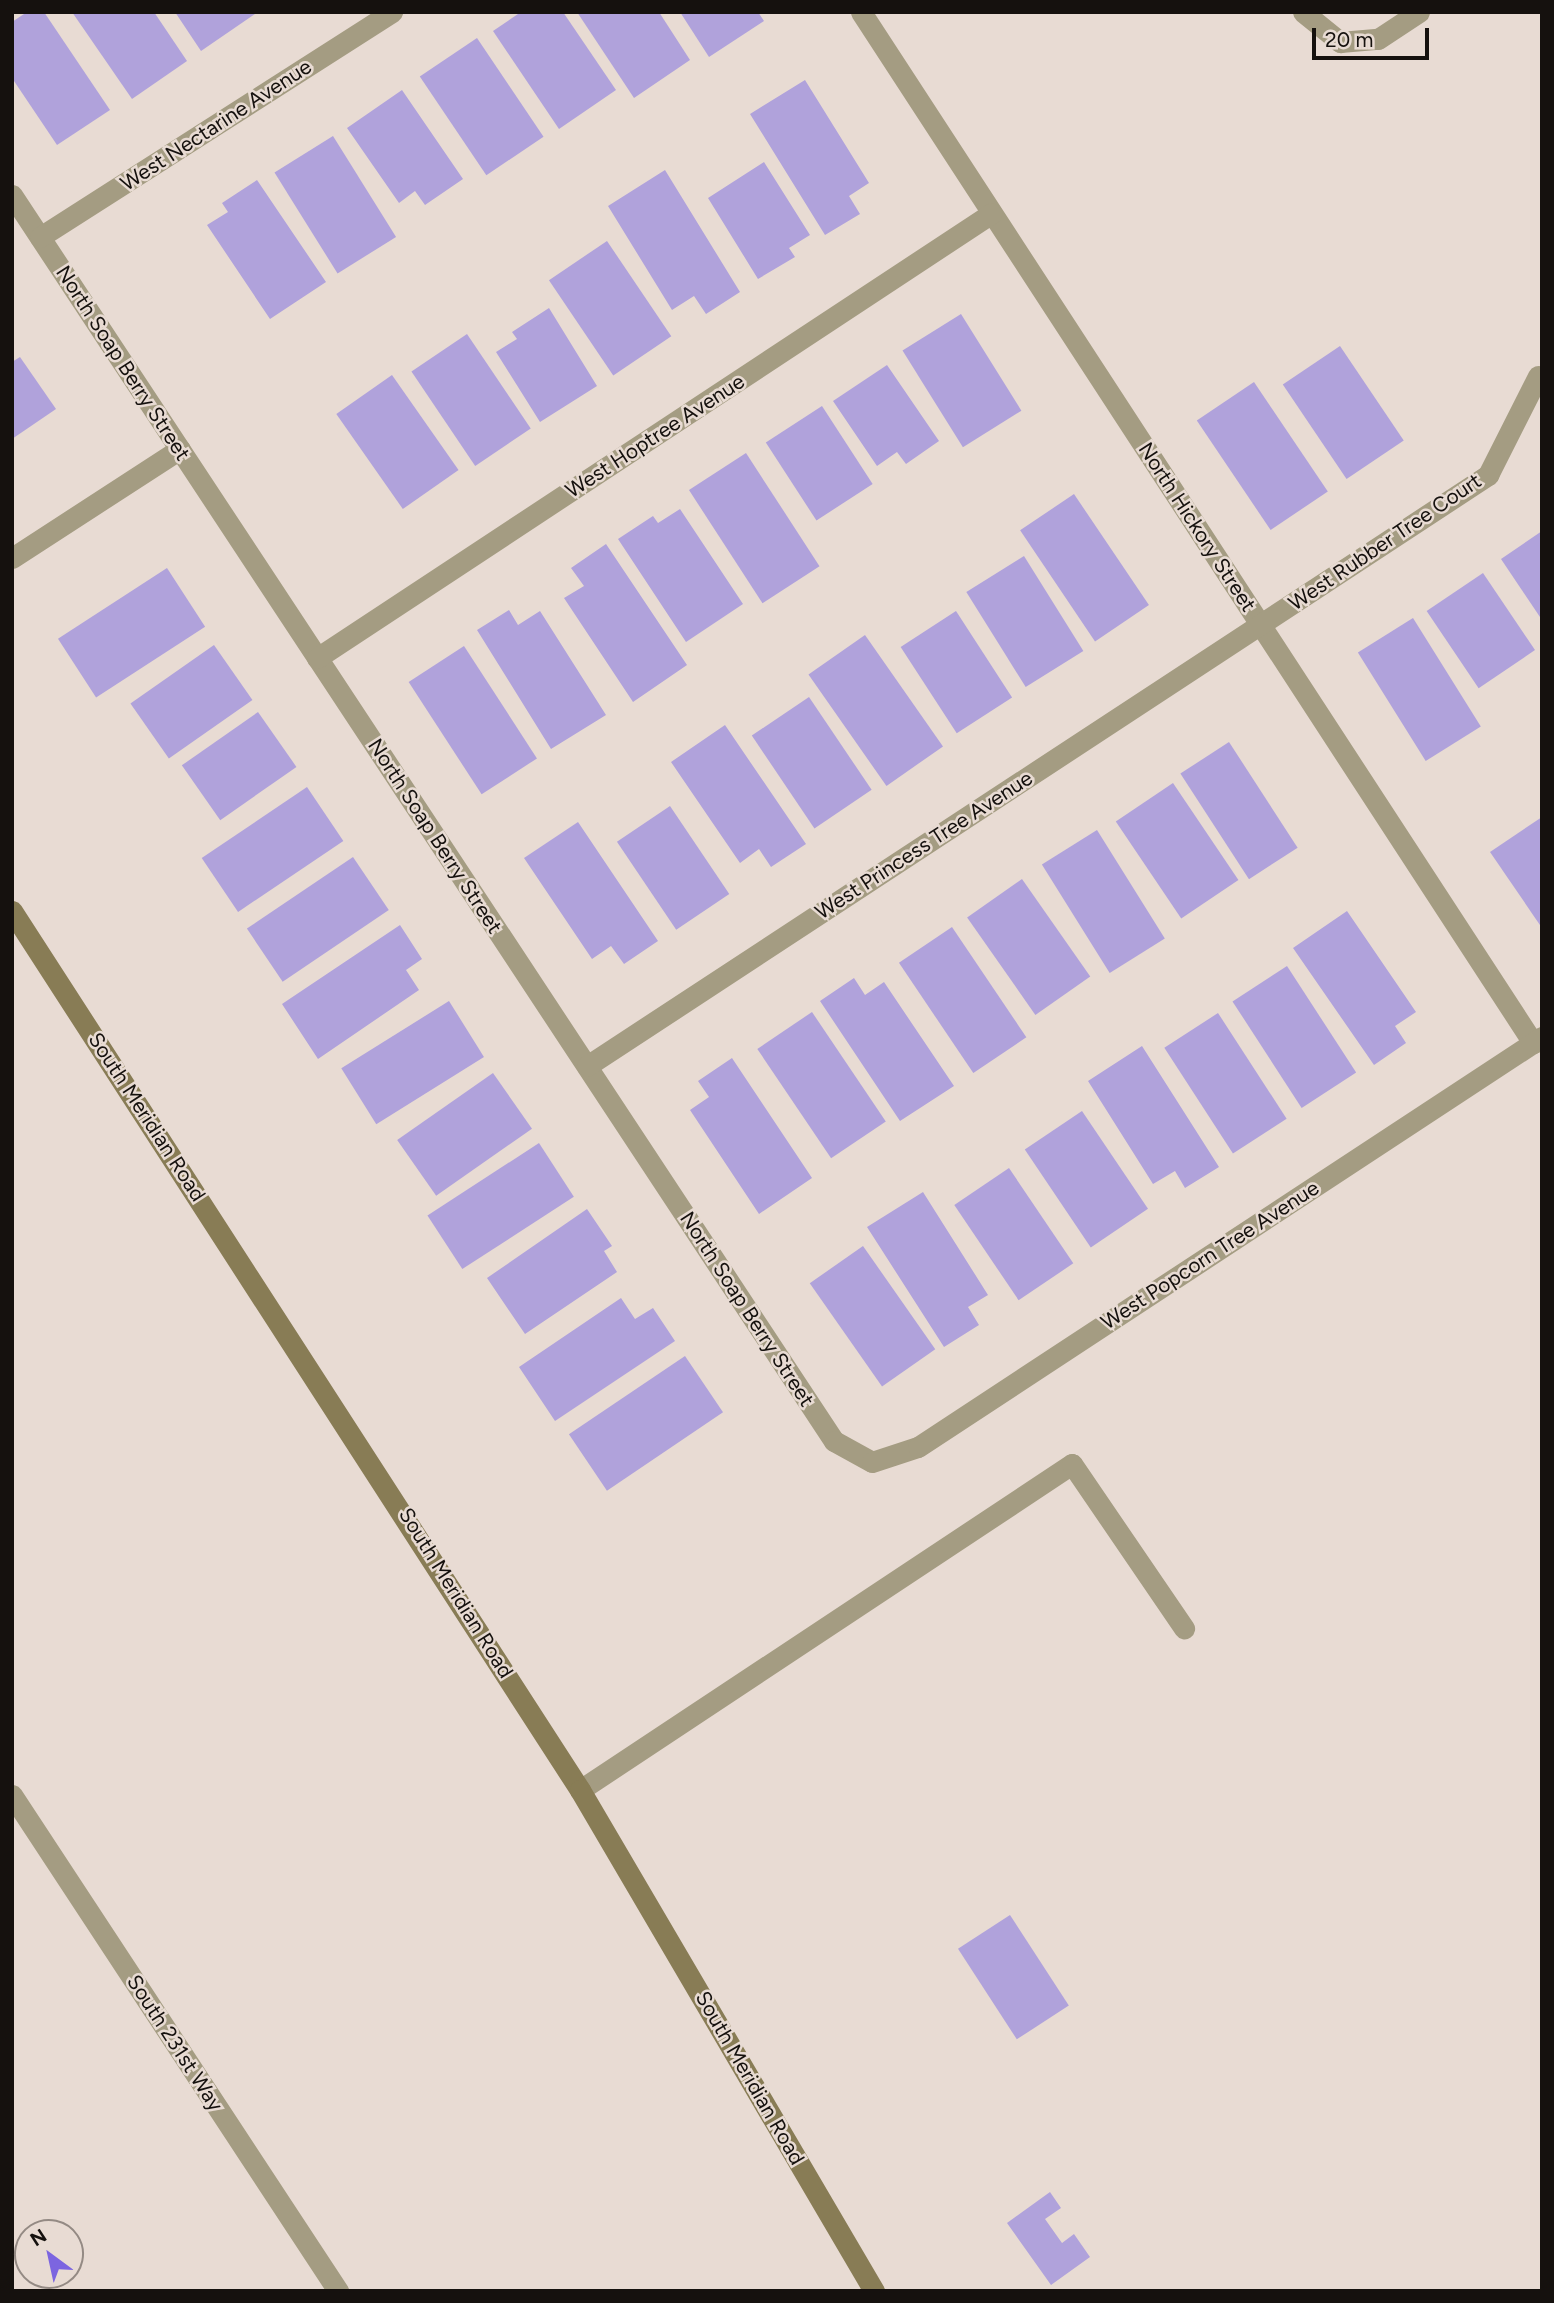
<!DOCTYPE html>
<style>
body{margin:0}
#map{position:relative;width:1554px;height:2303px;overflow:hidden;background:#e8dbd3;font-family:Figtree,sans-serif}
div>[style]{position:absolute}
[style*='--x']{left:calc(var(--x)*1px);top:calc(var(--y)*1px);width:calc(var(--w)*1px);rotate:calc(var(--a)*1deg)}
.building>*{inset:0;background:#b0a2db;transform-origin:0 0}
.lane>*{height:21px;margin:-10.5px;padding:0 10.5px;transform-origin:10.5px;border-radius:10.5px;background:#a49c82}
.street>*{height:21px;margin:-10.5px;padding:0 10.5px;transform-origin:10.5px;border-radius:10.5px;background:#a49c82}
.secondary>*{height:21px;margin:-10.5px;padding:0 10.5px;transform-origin:10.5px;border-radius:10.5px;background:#887c55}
span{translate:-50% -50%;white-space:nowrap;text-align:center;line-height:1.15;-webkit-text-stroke:5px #e8dbd3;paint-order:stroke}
.street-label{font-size:21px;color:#15110e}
.frame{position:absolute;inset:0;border:14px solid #15110e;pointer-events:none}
.north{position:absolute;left:14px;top:2219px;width:70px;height:70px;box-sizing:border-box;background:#e8dbd3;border:2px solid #948a84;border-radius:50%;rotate:327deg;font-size:19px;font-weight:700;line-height:28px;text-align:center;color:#15110e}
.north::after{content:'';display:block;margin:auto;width:24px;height:32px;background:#7c65e0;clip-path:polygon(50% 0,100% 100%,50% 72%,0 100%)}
.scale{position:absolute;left:1312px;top:28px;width:117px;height:32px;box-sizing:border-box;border:4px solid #15110e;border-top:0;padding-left:9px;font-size:21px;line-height:24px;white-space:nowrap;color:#15110e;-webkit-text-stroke:5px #e8dbd3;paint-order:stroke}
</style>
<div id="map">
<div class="building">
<div style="clip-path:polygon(27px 12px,44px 12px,110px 110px,57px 145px,12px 78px,12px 22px)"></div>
<div style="clip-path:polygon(72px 12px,154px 12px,187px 61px,132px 99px)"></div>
<div style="clip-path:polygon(175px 12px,258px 12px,201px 51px)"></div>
<div style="clip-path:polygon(521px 12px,563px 12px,616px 90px,559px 129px,493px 31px)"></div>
<div style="clip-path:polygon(577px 12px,659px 12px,690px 60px,634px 98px)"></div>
<div style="clip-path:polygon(680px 12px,758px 12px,764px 21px,709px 57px)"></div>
<div style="left:477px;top:38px;width:119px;height:69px;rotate:56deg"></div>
<div style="clip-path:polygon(805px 80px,869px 183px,849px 196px,860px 214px,825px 235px,750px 114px)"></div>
<div style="clip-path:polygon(402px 90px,463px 179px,425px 205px,415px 191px,399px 203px,347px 128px)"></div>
<div style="left:333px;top:136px;width:119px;height:69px;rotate:58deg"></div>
<div style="clip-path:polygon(764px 162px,810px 235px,789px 248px,795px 257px,758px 279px,708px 198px)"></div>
<div style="clip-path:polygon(665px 170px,740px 292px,706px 314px,694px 296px,672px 310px,608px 206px)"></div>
<div style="clip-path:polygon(257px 180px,326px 282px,270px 319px,207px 225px,228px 212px,222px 203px)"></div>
<div style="left:607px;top:241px;width:115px;height:70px;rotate:56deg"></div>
<div style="clip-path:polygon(549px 308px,597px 386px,540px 422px,496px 352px,517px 339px,512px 332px)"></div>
<div style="left:961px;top:314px;width:114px;height:69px;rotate:58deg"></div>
<div style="left:467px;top:334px;width:114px;height:67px;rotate:56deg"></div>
<div style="left:1340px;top:346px;width:114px;height:69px;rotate:56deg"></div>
<div style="clip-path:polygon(20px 357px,56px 409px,12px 439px,12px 362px)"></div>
<div style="clip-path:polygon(887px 365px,939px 441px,906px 464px,897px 452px,877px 466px,833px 401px)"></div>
<div style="left:392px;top:375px;width:116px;height:68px;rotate:55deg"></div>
<div style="left:1254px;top:382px;width:132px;height:69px;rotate:56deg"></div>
<div style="left:822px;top:406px;width:93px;height:67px;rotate:57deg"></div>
<div style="left:746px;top:453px;width:135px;height:68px;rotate:57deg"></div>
<div style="left:1074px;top:494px;width:134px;height:65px;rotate:56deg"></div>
<div style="clip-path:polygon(680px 509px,743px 604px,686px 642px,618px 539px,653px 516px,658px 523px)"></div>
<div style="clip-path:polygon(1542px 531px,1542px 620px,1501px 559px)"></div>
<div style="clip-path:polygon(606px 544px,687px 665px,633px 702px,564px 598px,584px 586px,571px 568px)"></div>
<div style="left:1024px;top:556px;width:112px;height:68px;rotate:58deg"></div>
<div style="left:167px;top:568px;width:70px;height:130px;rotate:57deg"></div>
<div style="left:1483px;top:573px;width:93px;height:68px;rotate:56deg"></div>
<div style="clip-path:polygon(509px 610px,518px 625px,540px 611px,606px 715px,551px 749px,477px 630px)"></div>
<div style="left:956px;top:611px;width:103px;height:66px;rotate:57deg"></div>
<div style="left:1413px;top:618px;width:128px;height:65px;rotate:58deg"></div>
<div style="left:865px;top:635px;width:136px;height:69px;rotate:55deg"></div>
<div style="left:214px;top:645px;width:67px;height:102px;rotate:55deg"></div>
<div style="left:464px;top:646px;width:134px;height:66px;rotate:57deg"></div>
<div style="left:809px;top:697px;width:112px;height:69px;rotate:56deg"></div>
<div style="left:258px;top:712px;width:67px;height:93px;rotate:55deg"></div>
<div style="clip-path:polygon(725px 725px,806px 844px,771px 867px,759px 849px,740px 863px,671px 762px)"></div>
<div style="left:1229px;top:742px;width:126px;height:58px;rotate:57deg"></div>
<div style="left:1173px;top:783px;width:117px;height:69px;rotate:56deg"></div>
<div style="left:307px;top:787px;width:65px;height:127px;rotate:56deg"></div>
<div style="left:670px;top:806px;width:106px;height:64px;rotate:56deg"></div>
<div style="clip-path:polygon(1542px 817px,1542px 928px,1490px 852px)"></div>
<div style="clip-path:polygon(578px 822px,658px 941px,624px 964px,611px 946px,592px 959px,524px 858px)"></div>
<div style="left:1097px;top:830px;width:128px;height:65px;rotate:58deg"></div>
<div style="left:353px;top:857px;width:64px;height:128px;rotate:56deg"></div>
<div style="left:1022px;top:879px;width:119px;height:67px;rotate:55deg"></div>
<div style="clip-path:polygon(1347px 911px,1416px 1012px,1395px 1026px,1406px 1043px,1374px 1065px,1293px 948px)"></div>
<div style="clip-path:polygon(400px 925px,422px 959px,406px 970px,419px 990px,318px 1059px,282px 1004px)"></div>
<div style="left:952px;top:927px;width:133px;height:64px;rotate:56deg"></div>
<div style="left:1287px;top:966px;width:127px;height:65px;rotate:57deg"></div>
<div style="clip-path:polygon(854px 978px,865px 995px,884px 982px,954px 1086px,900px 1121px,820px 1001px)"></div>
<div style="left:449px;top:1001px;width:66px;height:127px;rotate:58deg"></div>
<div style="left:812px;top:1012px;width:132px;height:66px;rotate:56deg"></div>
<div style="left:1218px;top:1013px;width:126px;height:64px;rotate:57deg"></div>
<div style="clip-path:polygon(1142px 1046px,1219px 1167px,1185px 1188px,1175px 1171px,1153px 1184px,1088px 1081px)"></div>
<div style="clip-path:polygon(732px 1058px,812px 1178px,759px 1214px,690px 1110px,709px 1097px,698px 1081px)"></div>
<div style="left:493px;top:1073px;width:68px;height:117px;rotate:55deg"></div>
<div style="left:1082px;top:1111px;width:118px;height:69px;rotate:56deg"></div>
<div style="left:539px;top:1143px;width:64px;height:133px;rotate:57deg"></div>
<div style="left:1009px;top:1168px;width:115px;height:66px;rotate:56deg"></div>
<div style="clip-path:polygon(923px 1192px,988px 1295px,968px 1307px,979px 1325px,944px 1347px,867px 1227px)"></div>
<div style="clip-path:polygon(587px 1209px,612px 1246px,604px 1251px,617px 1272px,525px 1334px,487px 1278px)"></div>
<div style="left:863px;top:1246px;width:126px;height:65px;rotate:55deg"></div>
<div style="clip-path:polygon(621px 1298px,635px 1319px,653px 1308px,675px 1341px,555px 1421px,519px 1367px)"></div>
<div style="left:685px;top:1356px;width:68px;height:140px;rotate:56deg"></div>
<div style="left:1010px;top:1915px;width:108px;height:62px;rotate:57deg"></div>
<div style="clip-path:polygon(1050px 2192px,1061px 2208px,1045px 2219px,1062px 2243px,1074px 2234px,1090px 2257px,1051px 2285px,1007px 2223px)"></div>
</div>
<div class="lane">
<div style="--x:580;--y:1790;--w:590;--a:-33.53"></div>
<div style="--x:1072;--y:1464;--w:199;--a:55.7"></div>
</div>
<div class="street">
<div style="--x:861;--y:12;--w:1231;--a:56.9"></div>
<div style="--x:1303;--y:12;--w:48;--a:39"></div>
<div style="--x:1340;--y:42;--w:38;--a:-5"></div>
<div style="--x:1378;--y:39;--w:49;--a:-33.4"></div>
<div style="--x:12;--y:195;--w:1493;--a:56.59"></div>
<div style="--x:834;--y:1441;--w:43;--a:28.9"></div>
<div style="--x:872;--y:1462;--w:48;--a:-18.1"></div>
<div style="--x:918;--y:1447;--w:747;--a:-33.31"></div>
<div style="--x:40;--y:237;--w:418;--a:-32.6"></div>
<div style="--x:12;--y:558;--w:200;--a:-33"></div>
<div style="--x:317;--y:658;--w:808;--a:-33.4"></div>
<div style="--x:587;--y:1066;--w:1078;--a:-33.26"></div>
<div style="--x:1488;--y:475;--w:111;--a:-63.2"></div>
<div style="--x:12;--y:1795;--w:594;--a:56.68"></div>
</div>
<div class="secondary">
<div style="--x:12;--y:911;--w:1047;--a:57.13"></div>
<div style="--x:580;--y:1790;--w:581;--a:59.59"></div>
</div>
<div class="street-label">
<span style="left:216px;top:125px;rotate:-33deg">West Nectarine Avenue</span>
<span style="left:123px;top:363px;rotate:57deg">North Soap Berry Street</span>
<span style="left:655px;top:436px;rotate:-33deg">West Hoptree Avenue</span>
<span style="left:1197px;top:527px;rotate:57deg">North Hickory Street</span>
<span style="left:1385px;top:542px;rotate:-34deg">West Rubber Tree Court</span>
<span style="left:435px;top:836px;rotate:57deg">North Soap Berry Street</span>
<span style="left:924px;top:845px;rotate:-33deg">West Princess Tree Avenue</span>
<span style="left:147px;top:1117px;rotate:57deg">South Meridian Road</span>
<span style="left:1210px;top:1255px;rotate:-33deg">West Popcorn Tree Avenue</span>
<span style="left:747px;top:1309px;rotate:57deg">North Soap Berry Street</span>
<span style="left:456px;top:1593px;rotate:58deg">South Meridian Road</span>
<span style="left:175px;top:2043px;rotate:57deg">South 231st Way</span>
<span style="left:750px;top:2078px;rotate:60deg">South Meridian Road</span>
</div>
<div class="frame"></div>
<div class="north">N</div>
<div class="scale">20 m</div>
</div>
